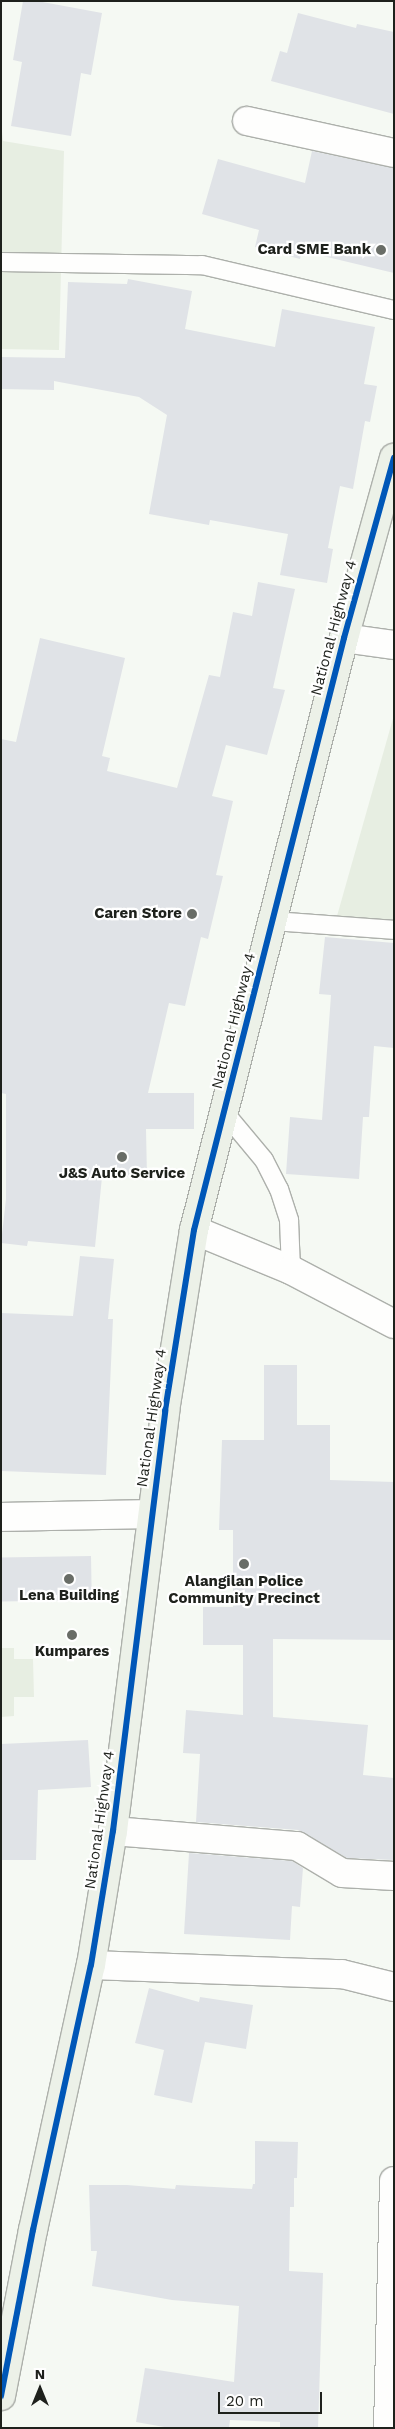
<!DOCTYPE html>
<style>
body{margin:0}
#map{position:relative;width:395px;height:2429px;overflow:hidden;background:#f5f9f3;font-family:"Work Sans",sans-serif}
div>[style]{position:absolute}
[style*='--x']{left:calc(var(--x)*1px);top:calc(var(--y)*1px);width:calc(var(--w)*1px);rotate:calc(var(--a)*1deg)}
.built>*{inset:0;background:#e7eee2}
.building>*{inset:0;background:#e0e3e7;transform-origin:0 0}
.roads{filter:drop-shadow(1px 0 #adb0ab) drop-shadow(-1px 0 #adb0ab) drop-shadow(0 1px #adb0ab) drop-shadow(0 -1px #adb0ab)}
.service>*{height:18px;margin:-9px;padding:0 9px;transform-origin:9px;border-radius:9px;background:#fefefd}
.minor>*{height:28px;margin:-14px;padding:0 14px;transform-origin:14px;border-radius:14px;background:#fefefd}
.primary>*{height:28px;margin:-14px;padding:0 14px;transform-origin:14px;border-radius:14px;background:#ecf1e8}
.cycleway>*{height:6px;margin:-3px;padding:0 3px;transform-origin:3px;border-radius:3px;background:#0057b8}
.dots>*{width:14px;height:14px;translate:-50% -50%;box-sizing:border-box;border:2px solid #fff;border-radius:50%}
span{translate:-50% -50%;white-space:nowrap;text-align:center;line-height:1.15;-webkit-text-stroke:4.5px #fff;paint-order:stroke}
.poi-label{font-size:15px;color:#1e211c;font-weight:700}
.right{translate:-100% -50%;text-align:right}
.street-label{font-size:15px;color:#1e211c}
.frame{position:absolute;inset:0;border:2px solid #1e211c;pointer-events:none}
.north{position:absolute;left:15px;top:2364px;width:50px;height:50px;-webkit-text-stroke:4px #fff;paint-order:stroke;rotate:0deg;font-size:14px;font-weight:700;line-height:20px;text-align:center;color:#1e211c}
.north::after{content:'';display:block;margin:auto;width:18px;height:22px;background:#1e211c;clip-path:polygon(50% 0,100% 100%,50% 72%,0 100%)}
.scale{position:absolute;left:218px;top:2392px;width:104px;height:22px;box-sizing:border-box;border:2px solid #1e211c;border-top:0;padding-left:6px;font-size:15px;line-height:18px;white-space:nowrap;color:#1e211c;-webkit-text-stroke:4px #fff;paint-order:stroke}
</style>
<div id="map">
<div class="built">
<div style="clip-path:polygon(1px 122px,3px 141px,64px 151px,59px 350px,1px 349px)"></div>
<div style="clip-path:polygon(394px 715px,394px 922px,337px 916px)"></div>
<div style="clip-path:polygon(1px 1648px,14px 1648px,14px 1659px,33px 1659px,34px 1697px,14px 1697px,14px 1716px,1px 1717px)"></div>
</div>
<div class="building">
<div style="clip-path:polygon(23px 1px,37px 1px,102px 13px,91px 75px,81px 73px,71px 136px,11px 126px,22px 62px,13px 60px)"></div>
<div style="clip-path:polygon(298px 13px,356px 28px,357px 24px,394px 32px,394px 114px,271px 81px,280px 51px,287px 53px)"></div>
<div style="clip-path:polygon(312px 151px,394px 168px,394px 273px,302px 251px,300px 259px,255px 247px,259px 230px,202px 214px,218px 159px,305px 183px)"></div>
<div style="clip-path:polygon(128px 279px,192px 291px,185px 329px,275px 347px,282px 309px,375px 327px,364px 384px,377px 386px,370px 422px,365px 421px,353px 489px,340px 486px,328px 548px,333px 549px,327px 583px,280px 575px,288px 534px,210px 520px,209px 525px,149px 514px,167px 415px,139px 397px,54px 381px,54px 390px,1px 389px,1px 357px,65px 358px,68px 282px,127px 284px)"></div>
<div style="clip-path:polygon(258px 582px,295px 589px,273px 688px,285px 690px,267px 755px,226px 745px,212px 796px,233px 801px,216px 875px,223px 876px,208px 939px,201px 937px,185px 1006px,169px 1003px,148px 1093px,194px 1093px,194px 1129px,146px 1129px,147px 1177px,102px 1177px,95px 1247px,28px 1241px,27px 1246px,1px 1243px,6px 1199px,6px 1094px,1px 1093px,1px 739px,16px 742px,40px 638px,125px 658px,102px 756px,110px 758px,107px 771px,177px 788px,209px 675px,220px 677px,233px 612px,252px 616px)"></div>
<div style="clip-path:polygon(325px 937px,394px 943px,394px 1048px,374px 1046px,369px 1117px,363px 1117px,359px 1179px,286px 1174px,290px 1117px,322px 1120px,331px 995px,319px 994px)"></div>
<div style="clip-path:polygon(80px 1256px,114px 1259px,108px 1319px,113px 1319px,106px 1475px,1px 1471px,1px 1313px,73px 1316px)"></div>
<div style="clip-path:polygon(264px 1365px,297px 1365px,297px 1425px,330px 1425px,330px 1480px,394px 1482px,394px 1640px,273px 1639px,273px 1717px,368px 1725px,363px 1775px,394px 1778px,394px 1860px,347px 1858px,298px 1830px,196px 1822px,200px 1754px,183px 1753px,186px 1710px,243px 1715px,243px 1645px,203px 1645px,203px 1607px,233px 1607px,233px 1530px,219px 1530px,222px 1440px,264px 1440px)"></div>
<div style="left:91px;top:1556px;width:44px;height:90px;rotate:89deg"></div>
<div style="clip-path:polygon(88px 1740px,91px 1787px,38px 1790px,36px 1860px,1px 1860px,1px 1744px)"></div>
<div style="clip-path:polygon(189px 1853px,292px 1861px,303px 1868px,300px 1907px,292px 1906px,290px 1940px,184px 1934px)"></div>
<div style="clip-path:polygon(149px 1988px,199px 2002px,200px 1997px,253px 2005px,246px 2049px,205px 2042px,192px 2103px,154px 2095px,164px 2050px,135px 2043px)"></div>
<div style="clip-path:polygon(255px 2141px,298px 2142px,297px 2178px,294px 2178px,294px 2207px,290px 2207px,289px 2271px,323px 2273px,318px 2428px,280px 2428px,280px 2422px,230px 2420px,229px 2428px,170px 2428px,136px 2422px,145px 2368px,234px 2382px,239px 2306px,172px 2300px,92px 2286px,97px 2251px,91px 2251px,89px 2185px,127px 2185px,175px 2189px,176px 2185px,252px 2189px,253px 2184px,255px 2184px)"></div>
</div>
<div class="roads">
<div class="service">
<div style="--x:1;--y:262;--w:201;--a:0.9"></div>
<div style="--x:202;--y:265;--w:197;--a:13.2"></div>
<div style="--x:272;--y:921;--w:122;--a:4.2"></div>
<div style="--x:224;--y:1112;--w:62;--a:50.2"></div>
<div style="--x:264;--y:1160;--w:33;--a:63"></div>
<div style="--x:279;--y:1189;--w:33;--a:72"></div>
<div style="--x:289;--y:1220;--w:50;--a:87.7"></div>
</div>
<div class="minor">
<div style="--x:247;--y:121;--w:150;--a:12.3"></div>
<div style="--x:344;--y:638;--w:50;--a:8"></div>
<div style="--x:194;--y:1230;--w:105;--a:22.4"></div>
<div style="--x:291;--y:1270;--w:116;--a:27.7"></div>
<div style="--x:1;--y:1517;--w:151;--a:-1.1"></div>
<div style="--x:113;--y:1831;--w:185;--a:4.7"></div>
<div style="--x:297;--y:1846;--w:52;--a:31"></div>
<div style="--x:342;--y:1873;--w:52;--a:3.3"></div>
<div style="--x:91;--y:1965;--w:251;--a:2.1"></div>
<div style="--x:342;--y:1974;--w:54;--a:14"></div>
<div style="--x:388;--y:2428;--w:247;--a:-88.6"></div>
</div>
<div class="primary">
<div style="--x:1;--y:2396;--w:169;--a:-79.1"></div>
<div style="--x:33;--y:2230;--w:271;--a:-77.7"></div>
<div style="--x:91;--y:1965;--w:136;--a:-80.7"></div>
<div style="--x:113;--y:1831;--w:423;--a:-82.9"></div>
<div style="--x:165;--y:1411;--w:183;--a:-80.9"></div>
<div style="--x:194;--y:1230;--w:611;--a:-75.78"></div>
<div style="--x:344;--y:638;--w:187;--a:-74.5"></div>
</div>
</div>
<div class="cycleway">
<div style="--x:1;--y:2396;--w:169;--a:-79.1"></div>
<div style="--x:33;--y:2230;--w:271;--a:-77.7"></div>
<div style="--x:91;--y:1965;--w:136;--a:-80.7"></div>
<div style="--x:113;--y:1831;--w:423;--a:-82.9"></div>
<div style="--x:165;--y:1411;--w:183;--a:-80.9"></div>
<div style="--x:194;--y:1230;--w:611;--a:-75.78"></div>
<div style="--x:344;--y:638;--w:187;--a:-74.5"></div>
</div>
<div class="dots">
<div style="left:381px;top:250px;background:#696d67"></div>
<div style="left:192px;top:914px;background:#696d67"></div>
<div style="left:122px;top:1157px;background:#696d67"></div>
<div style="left:244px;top:1564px;background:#696d67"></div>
<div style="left:69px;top:1579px;background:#696d67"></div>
<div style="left:72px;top:1635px;background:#696d67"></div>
</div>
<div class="poi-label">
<span class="right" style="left:371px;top:250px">Card SME Bank</span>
<span class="right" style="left:182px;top:914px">Caren Store</span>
<span style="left:122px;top:1174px">J&amp;S Auto Service</span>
<span style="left:244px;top:1590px">Alangilan Police<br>Community Precinct</span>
<span style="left:69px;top:1596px">Lena Building</span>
<span style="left:72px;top:1652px">Kumpares</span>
</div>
<div class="street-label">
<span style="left:334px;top:628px;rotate:-75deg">National Highway 4</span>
<span style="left:234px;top:1021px;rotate:-76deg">National Highway 4</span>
<span style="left:152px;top:1418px;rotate:-82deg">National Highway 4</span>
<span style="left:100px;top:1820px;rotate:-82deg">National Highway 4</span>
</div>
<div class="frame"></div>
<div class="north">N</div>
<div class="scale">20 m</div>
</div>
